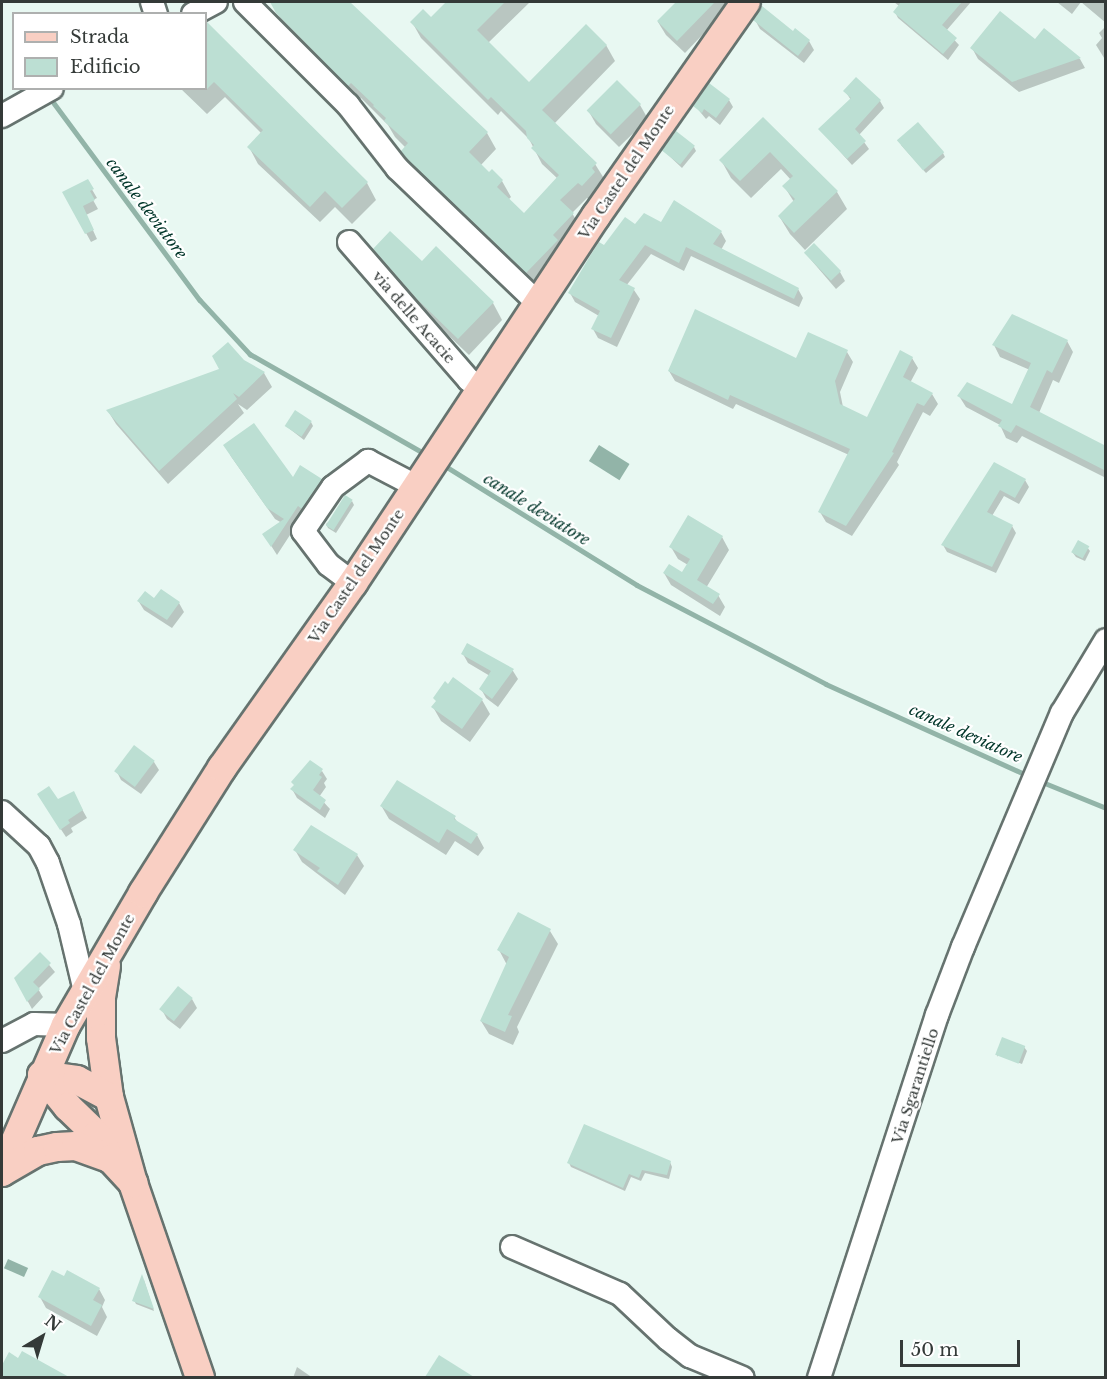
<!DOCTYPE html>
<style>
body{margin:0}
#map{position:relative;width:1107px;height:1379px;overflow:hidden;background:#e8f8f2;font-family:"Libre Baskerville",serif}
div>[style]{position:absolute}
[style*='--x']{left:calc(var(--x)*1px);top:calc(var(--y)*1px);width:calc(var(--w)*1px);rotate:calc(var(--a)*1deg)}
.water>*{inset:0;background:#92b4a8;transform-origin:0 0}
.shadow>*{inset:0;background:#0003}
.stream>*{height:4.5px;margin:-2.25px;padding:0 2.25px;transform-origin:2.25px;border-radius:2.25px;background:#92b4a8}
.building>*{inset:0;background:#bcdfd3;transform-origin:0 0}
.roads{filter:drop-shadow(2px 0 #66736f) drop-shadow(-2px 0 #66736f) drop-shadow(0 2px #66736f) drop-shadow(0 -2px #66736f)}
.minor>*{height:22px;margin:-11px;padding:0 11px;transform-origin:11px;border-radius:11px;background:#fff}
.major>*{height:28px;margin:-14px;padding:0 14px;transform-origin:14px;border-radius:14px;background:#f9cfc3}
span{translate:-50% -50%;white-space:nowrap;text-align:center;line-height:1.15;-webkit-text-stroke:4.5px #fff;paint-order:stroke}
.street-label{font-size:15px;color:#343a38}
.water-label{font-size:16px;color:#003529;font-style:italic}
.frame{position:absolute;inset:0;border:3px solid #343a38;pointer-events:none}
.legend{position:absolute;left:12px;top:12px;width:195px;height:78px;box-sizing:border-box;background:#fff;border:2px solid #aeb0af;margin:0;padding:8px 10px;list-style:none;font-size:18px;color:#343a38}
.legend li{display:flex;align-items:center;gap:12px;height:30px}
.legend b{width:30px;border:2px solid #aeb0af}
.north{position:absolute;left:12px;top:1307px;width:60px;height:60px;-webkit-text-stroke:4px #fff;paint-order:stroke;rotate:38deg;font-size:16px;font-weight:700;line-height:24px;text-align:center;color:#343a38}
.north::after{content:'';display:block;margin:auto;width:21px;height:27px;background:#343a38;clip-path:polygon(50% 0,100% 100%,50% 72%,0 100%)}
.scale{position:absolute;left:900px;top:1340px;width:120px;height:27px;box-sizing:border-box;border:3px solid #343a38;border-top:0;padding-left:8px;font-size:18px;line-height:21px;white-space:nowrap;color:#343a38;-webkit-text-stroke:4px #fff;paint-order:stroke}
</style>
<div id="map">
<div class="water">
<div style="left:599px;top:445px;width:36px;height:19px;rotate:32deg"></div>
<div style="left:8px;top:1259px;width:22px;height:10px;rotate:24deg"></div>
</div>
<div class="shadow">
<div style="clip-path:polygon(275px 2px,348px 2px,487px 133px,496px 149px,480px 166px,489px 174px,492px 171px,502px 181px,511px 197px,508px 200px,524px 216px,558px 179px,542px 164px,529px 139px,501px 111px,498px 115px,421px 38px,412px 22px,431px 19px,449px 2px,530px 2px,488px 43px,529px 84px,606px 45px,615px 61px,554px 124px,595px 164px,605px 180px,601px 184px,603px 189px,591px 201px,587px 198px,572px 213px,582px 230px,536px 288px,412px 167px,403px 151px,406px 148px,395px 137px,388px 125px,361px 98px,358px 101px,287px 30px,272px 3px)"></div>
<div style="clip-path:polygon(678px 2px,730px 2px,732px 4px,685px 53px,666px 35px,658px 22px)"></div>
<div style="clip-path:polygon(894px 2px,971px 2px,946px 31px,959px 45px,948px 60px,898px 18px,895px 12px,899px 6px)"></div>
<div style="clip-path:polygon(1057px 2px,1106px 2px,1106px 23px,1081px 2px,1072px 14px)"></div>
<div style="clip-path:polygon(755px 20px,809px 41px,814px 50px,804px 63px,760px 29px)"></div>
<div style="clip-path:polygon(206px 25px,367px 183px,376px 200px,352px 224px,335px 207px,320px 222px,258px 164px,249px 147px,262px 134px,225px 97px,207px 114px,180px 88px,206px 88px)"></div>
<div style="clip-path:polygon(1106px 26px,1106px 61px,1096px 45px,1102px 38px,1099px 33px)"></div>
<div style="clip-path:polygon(1045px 30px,1080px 59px,1085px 68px,1019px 92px,978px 59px,972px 48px,1035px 41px)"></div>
<div style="clip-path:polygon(617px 82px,640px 105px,648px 119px,619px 147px,596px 124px,588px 110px)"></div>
<div style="clip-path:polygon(845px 91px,880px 101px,884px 108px,859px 135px,869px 149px,852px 165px,820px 129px,851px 100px)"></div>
<div style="clip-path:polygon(729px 100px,733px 107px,720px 125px,709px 116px,706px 119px,696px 107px)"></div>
<div style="clip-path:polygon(763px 120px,837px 192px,847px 209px,805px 250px,790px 234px,779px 216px,794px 202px,784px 186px,791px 180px,781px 169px,751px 198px,731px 178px,721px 160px)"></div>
<div style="clip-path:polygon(901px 145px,943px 153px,945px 157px,926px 173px)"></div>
<div style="clip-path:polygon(694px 147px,696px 151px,682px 168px,664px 151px)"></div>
<div style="clip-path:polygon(87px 181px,97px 198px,93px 200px,98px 209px,86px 215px,97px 239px,91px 242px,64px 193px)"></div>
<div style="clip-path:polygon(661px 224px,721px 232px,726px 241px,721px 250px,798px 289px,803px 298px,799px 307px,691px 256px,684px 271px,651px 254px,626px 286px,634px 290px,640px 299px,617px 347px,598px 338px,593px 329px,599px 316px,575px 302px,570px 293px,605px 247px,635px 226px)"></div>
<div style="clip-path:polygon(375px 249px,493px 303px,502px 320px,469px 355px,428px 316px,384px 266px)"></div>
<div style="clip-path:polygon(806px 254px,840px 272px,845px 281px,836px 289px)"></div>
<div style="clip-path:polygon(1067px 341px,1073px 352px,1059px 383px,1053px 380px,1039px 413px,1106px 447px,1106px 478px,1022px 436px,1017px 443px,1006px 438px,1000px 425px,966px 407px,959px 396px,1013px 406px,1030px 370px,1000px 357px,994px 345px)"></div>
<div style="clip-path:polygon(847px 352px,853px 362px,840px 392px,843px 407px,868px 419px,912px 358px,918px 368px,910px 383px,932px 394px,938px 404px,930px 416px,923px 412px,897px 462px,899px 465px,852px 536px,826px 522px,820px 512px,849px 455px,736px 404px,733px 409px,675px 381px,669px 371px,797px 360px)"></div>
<div style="clip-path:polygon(243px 361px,264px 373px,272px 387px,247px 410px,238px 404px,244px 413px,168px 484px,116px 424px,108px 411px)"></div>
<div style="clip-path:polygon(311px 422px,313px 426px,304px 440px,286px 426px)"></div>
<div style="clip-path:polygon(230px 455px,293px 479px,321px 480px,326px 490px,303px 515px,277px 555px,270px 544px,282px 523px,275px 519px)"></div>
<div style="clip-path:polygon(994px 464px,1025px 480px,1029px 487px,1019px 504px,1004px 496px,992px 516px,1012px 526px,1016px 533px,996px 573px,947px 552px,943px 545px)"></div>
<div style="clip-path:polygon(352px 501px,354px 505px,336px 533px,328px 528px,326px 524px)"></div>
<div style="clip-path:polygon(722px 537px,729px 550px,706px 588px,718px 595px,725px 607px,720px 616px,671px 585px,664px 573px,683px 574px,688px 565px,678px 559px,671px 547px)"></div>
<div style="clip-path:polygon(1087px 547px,1090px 551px,1085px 561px,1076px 557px,1073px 553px)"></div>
<div style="clip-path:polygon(139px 602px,179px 603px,184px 612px,172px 628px,144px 610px)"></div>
<div style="clip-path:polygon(463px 654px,513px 671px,518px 679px,498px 707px,486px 698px,481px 689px,490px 676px,468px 663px)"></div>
<div style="clip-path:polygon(448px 686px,482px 700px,490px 714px,470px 742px,441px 721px,433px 707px,437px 702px,435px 698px)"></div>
<div style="clip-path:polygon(135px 747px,154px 762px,159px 770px,141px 794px,121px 780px,117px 772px)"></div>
<div style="clip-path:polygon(322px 771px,327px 779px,324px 783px,326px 787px,319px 797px,330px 809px,325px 818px,297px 798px,292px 789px)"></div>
<div style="clip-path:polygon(73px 793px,87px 818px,71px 828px,73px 832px,66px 837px,43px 802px,57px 801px)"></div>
<div style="clip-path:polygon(382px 807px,454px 817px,458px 823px,477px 835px,484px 848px,478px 856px,455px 841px,446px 855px,389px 819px)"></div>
<div style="clip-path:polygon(311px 827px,357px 855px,364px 866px,345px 895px,302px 862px,295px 850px)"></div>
<div style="clip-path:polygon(550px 931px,558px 944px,517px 1027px,519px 1032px,513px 1045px,489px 1034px,481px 1021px,507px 965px,499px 950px)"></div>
<div style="clip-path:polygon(40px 954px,55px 972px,38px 989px,43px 997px,32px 1009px,15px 978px)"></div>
<div style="clip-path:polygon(192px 999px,197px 1008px,180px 1029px,167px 1019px,162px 1010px)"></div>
<div style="clip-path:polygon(1003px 1039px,1024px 1047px,1027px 1051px,1022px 1064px,998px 1055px,998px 1057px,997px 1055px)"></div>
<div style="clip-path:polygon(670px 1162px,672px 1167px,669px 1179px,645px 1173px,641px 1181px,631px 1177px,625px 1191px,571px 1167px,569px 1163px)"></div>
<div style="clip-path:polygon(144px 1280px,154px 1311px,136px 1304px,134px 1300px)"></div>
<div style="clip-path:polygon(99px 1289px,105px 1300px,102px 1307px,107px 1317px,97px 1336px,46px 1308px,40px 1297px)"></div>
<div style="clip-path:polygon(13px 1357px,65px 1377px,65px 1378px,3px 1378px)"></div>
<div style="clip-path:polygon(440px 1357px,471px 1378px,427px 1378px)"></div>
<div style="clip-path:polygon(297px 1367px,313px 1378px,293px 1378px)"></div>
</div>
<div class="stream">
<div style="--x:54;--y:103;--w:245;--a:53.5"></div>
<div style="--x:200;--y:300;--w:74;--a:47.2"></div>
<div style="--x:250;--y:354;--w:204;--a:29.7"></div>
<div style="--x:442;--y:464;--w:229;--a:31.8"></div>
<div style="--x:637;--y:585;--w:213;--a:27.6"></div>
<div style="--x:826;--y:684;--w:223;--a:24.4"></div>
<div style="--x:1040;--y:781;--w:71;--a:22.2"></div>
</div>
<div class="building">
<div style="clip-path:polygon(270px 2px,350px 2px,488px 132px,469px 152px,489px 172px,492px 169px,503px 180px,497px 187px,524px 213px,559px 175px,531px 148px,534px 145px,527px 138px,526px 131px,491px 97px,488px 100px,410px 22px,423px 9px,431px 17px,446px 2px,505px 2px,477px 30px,529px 82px,586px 24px,607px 45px,542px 110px,597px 163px,592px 168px,595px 172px,582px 186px,578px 183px,560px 200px,574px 213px,553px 235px,558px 240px,526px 273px,407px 159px,401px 151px,408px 143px,384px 121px,386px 118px,373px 106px,374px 105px,351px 83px,348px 86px,276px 13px)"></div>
<div style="clip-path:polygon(676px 2px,715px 2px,677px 41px,657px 21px)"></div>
<div style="clip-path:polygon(901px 2px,962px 2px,942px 25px,957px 38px,943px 54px,893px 12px)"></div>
<div style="clip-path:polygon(762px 6px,793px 31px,795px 28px,810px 40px,798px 56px,753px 20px)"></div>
<div style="clip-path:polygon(1000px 11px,1035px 39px,1044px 28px,1081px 58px,1012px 82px,970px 48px)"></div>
<div style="clip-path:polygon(207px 22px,368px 182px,342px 208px,325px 191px,310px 207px,247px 147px,263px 130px,214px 82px,206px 90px)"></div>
<div style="clip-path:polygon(856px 77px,881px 100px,855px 129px,866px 141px,847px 159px,818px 129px,851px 98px,843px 91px)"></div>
<div style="left:617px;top:80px;width:34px;height:43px;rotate:45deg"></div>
<div style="clip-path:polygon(709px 83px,730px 99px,716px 118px,704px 109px,702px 113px,693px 106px)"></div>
<div style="clip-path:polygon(763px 117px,838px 191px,794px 233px,778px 216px,795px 199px,782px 186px,793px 176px,770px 152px,740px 181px,719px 160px)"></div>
<div style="left:918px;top:122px;width:40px;height:28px;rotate:49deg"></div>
<div style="left:676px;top:131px;width:24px;height:24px;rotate:38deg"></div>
<div style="clip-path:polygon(88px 179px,94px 189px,90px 191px,95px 200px,83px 206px,94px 230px,85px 234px,62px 192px)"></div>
<div style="clip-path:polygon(674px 200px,722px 231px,713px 244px,799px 288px,794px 299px,686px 247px,679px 263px,645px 245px,619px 280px,635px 288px,611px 338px,591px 329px,600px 311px,568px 293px,590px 256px,599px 242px,604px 245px,625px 217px,635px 224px,644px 213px,661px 222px)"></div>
<div style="clip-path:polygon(390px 231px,422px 261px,436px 246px,494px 302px,458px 339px,417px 299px,373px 249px)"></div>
<div style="left:814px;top:243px;width:39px;height:14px;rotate:46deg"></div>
<div style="clip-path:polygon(695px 309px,796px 358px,808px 332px,848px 350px,835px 381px,840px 404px,867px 417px,900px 350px,913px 357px,903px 377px,933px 393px,924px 406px,917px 403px,892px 452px,894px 453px,846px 526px,818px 512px,850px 449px,730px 395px,728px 400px,668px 371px)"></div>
<div style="clip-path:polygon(1012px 314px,1068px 340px,1052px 373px,1047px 370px,1030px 407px,1106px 446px,1106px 471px,1016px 425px,1011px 433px,998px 426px,1002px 420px,957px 396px,967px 382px,1012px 404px,1031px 363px,992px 345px)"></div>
<div style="clip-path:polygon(228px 342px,244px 360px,265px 372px,239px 397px,233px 393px,237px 399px,159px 471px,106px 410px,219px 369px,212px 356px)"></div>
<div style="left:295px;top:410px;width:20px;height:19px;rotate:33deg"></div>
<div style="clip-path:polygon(254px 423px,293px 477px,300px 465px,322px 479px,302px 509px,298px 506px,271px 547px,262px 534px,284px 519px,267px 508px,223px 445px)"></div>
<div style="clip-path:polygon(994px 462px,1026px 479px,1015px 498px,1000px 490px,987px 512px,1013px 525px,992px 567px,941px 545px)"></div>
<div style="left:345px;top:495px;width:9px;height:36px;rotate:32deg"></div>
<div style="clip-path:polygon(688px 515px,723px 536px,697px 580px,720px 594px,713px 604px,663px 573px,669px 564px,682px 572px,690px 559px,669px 547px)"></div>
<div style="left:1078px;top:540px;width:13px;height:14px;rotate:29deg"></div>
<div style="clip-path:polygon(161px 589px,180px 602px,167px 620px,137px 601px,145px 591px,154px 598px)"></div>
<div style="clip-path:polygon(467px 643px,514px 669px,492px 699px,479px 689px,491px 671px,461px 654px)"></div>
<div style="clip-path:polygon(453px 677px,483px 699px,462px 729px,431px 707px,436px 701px,433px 698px,445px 681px,448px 684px)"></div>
<div style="left:134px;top:745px;width:26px;height:33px;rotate:37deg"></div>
<div style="clip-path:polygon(310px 760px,323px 769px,319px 775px,322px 777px,313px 790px,326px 800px,320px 810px,290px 789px,294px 785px,291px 782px)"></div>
<div style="clip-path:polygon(397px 780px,456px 816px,454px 819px,478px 834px,471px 844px,447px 829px,439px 843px,380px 806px)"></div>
<div style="clip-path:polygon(49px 786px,58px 799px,74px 791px,83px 810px,68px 820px,70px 823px,60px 830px,37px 794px)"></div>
<div style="clip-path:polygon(311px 825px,358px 854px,338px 885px,317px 871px,320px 868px,293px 850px)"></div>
<div style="clip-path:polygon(518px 912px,551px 929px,508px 1015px,512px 1016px,505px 1032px,480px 1021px,509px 957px,497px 950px)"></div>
<div style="clip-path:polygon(40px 952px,51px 963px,33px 982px,40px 989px,27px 1002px,14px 978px)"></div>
<div style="left:178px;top:986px;width:19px;height:30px;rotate:39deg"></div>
<div style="left:1002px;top:1037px;width:25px;height:19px;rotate:21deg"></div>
<div style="clip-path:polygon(584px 1124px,671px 1161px,667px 1175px,642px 1170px,639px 1178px,629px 1174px,623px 1188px,567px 1163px)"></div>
<div style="clip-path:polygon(52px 1270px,64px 1276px,67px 1270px,100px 1288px,93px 1300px,102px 1305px,91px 1326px,38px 1297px)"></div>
<div style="clip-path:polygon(142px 1274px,154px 1309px,132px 1301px)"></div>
<div style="clip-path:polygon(22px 1351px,69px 1377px,2px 1377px,2px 1365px,9px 1352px,18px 1358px)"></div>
<div style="clip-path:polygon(439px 1355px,474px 1377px,425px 1377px)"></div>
</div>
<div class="roads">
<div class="minor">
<div style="--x:152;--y:2;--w:13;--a:72"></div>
<div style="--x:245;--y:2;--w:146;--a:45"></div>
<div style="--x:348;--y:105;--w:80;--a:52.1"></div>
<div style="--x:397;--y:168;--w:195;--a:43.8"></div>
<div style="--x:193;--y:14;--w:26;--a:-28"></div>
<div style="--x:2;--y:116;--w:57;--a:-29.2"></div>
<div style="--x:349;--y:242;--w:183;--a:49"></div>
<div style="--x:469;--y:380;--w:15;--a:32"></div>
<div style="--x:353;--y:583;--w:31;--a:-143"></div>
<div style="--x:328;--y:564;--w:41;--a:-127.1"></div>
<div style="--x:303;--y:531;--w:53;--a:-55.7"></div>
<div style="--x:333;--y:487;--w:44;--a:-36.6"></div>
<div style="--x:368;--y:461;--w:54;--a:27.5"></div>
<div style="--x:2;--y:812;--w:50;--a:42.6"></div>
<div style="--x:39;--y:846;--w:19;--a:62"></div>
<div style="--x:48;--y:863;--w:65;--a:71"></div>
<div style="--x:69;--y:924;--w:69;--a:76.6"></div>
<div style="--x:2;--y:1041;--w:36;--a:-28"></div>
<div style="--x:34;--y:1024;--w:32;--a:2"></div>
<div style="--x:512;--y:1247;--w:118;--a:23.5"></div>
<div style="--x:620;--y:1294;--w:66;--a:43.2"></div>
<div style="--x:668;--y:1339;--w:28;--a:38"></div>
<div style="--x:690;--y:1356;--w:57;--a:22.5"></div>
<div style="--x:819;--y:1378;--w:382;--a:-72"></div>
<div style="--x:937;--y:1015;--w:73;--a:-69.1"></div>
<div style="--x:963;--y:947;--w:254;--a:-67.1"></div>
<div style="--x:1062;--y:713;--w:85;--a:-58.9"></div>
</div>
<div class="major">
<div style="--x:106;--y:966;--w:33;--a:99"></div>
<div style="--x:101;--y:999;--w:39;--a:90"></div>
<div style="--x:101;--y:1038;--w:60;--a:82.3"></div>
<div style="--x:109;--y:1097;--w:89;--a:74.4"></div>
<div style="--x:133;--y:1183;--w:206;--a:71"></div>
<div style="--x:42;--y:1075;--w:41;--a:50.9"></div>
<div style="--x:68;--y:1107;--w:40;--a:44"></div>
<div style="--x:97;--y:1135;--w:28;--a:60"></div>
<div style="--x:42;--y:1075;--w:35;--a:8"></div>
<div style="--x:77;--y:1080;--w:36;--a:28"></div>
<div style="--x:2;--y:1172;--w:160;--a:-66.5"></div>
<div style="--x:66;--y:1025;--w:153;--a:-59.7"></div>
<div style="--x:143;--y:893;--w:148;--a:-57.7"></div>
<div style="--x:222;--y:768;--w:227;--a:-54.7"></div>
<div style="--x:353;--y:583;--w:440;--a:-56.5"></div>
<div style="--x:596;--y:216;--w:261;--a:-55"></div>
<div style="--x:2;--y:1172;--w:42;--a:-30.3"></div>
<div style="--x:38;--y:1151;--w:19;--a:-12"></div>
<div style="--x:57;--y:1147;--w:19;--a:-3"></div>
<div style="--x:76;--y:1146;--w:37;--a:20"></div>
<div style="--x:111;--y:1159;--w:33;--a:47"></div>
</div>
</div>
<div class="street-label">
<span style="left:626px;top:172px;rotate:-56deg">Via Castel del Monte</span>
<span style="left:414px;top:317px;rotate:49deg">via delle Acacie</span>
<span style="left:356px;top:576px;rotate:-56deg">Via Castel del Monte</span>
<span style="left:92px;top:984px;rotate:-61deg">Via Castel del Monte</span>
<span style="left:915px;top:1086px;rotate:-72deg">Via Sgarantiello</span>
</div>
<div class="water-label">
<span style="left:147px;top:208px;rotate:53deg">canale deviatore</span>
<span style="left:537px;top:509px;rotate:32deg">canale deviatore</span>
<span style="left:966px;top:733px;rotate:24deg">canale deviatore</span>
</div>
<div class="frame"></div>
<ul class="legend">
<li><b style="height:8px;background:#f9cfc3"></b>Strada</li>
<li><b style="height:16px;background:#bcdfd3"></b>Edificio</li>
</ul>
<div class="north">N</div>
<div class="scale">50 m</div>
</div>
